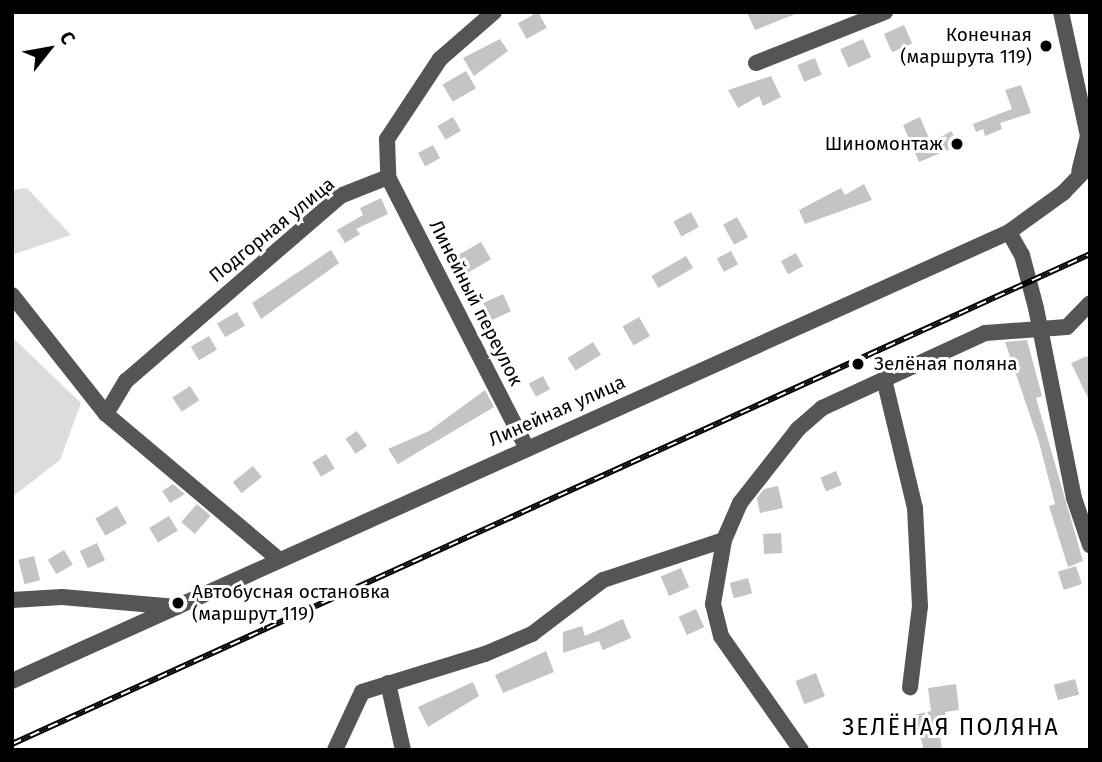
<!DOCTYPE html>
<meta charset="utf-8">
<style>
body{margin:0}
#map{position:relative;width:1102px;height:762px;overflow:hidden;background:#fff;font-family:"Fira Sans",sans-serif}
div>[style]{position:absolute}
[style*='--x']{left:calc(var(--x)*1px);top:calc(var(--y)*1px);width:calc(var(--w)*1px);rotate:calc(var(--a)*1deg)}
.green>*{inset:0;background:#dcdcdc}
.building>*{inset:0;background:#c4c4c4;transform-origin:0 0}
.minor>*{height:16px;margin:-8px;padding:0 8px;transform-origin:8px;border-radius:8px;background:#555}
.rail>*{height:6px;margin-top:-3px;transform-origin:0;background:repeating-linear-gradient(90deg,#fff 0 10px,#000 0 20px);box-sizing:border-box;border-block:2px solid #000}
.dots>*{width:19px;height:19px;translate:-50% -50%;box-sizing:border-box;border:4px solid #fff;border-radius:50%}
span{translate:-50% -50%;white-space:nowrap;text-align:center;line-height:1.15;-webkit-text-stroke:6px #fff;paint-order:stroke}
.poi-label{font-size:19px;color:#000}
.right{translate:-100% -50%;text-align:right}
.left{translate:0 -50%;text-align:left}
.street-label{font-size:19px;color:#000}
.quarter-label{font-size:23px;color:#000;letter-spacing:2px}
.frame{position:absolute;inset:0;border:14px solid #000;pointer-events:none}
.north{position:absolute;left:14px;top:14px;width:70px;height:70px;-webkit-text-stroke:5px #fff;paint-order:stroke;rotate:59deg;font-size:19px;font-weight:700;line-height:28px;text-align:center;color:#000}
.north::after{content:'';display:block;margin:auto;width:24px;height:32px;background:#000;clip-path:polygon(50% 0,100% 100%,50% 72%,0 100%)}
</style>
<div id="map">
<div class="green">
<div style="clip-path:polygon(27px 188px,71px 235px,12px 255px,12px 190px)"></div>
<div style="clip-path:polygon(12px 337px,81px 403px,60px 460px,12px 497px)"></div>
</div>
<div class="building">
<div style="left:538px;top:12px;width:18px;height:23px;rotate:61deg"></div>
<div style="clip-path:polygon(747px 12px,798px 12px,798px 13px,755px 30px)"></div>
<div style="left:904px;top:25px;width:20px;height:22px;rotate:66deg"></div>
<div style="clip-path:polygon(500px 39px,508px 51px,474px 76px,463px 58px)"></div>
<div style="left:863px;top:39px;width:20px;height:25px;rotate:66deg"></div>
<div style="left:815px;top:58px;width:18px;height:19px;rotate:68deg"></div>
<div style="left:466px;top:71px;width:20px;height:27px;rotate:60deg"></div>
<div style="clip-path:polygon(771px 76px,781px 97px,763px 106px,759px 96px,738px 108px,728px 90px)"></div>
<div style="clip-path:polygon(1021px 85px,1031px 113px,1000px 123px,1002px 129px,985px 136px,983px 129px,976px 132px,973px 124px,1012px 109px,1005px 90px)"></div>
<div style="left:453px;top:117px;width:16px;height:18px;rotate:60deg"></div>
<div style="clip-path:polygon(920px 117px,931px 143px,951px 131px,960px 145px,919px 162px,903px 125px)"></div>
<div style="left:433px;top:145px;width:15px;height:17px;rotate:62deg"></div>
<div style="clip-path:polygon(864px 184px,872px 200px,805px 224px,799px 210px,841px 188px,845px 195px)"></div>
<div style="clip-path:polygon(381px 198px,388px 214px,356px 229px,360px 234px,345px 243px,337px 230px,363px 215px,360px 208px)"></div>
<div style="left:691px;top:212px;width:17px;height:20px;rotate:62deg"></div>
<div style="left:737px;top:217px;width:23px;height:16px;rotate:61deg"></div>
<div style="left:481px;top:242px;width:20px;height:27px;rotate:60deg"></div>
<div style="clip-path:polygon(331px 250px,339px 263px,261px 319px,252px 303px)"></div>
<div style="left:731px;top:251px;width:15px;height:16px;rotate:62deg"></div>
<div style="left:796px;top:253px;width:15px;height:17px;rotate:62deg"></div>
<div style="left:686px;top:256px;width:14px;height:40px;rotate:60deg"></div>
<div style="left:503px;top:294px;width:19px;height:22px;rotate:65deg"></div>
<div style="left:237px;top:312px;width:16px;height:23px;rotate:60deg"></div>
<div style="left:639px;top:317px;width:22px;height:19px;rotate:60deg"></div>
<div style="left:209px;top:336px;width:16px;height:21px;rotate:60deg"></div>
<div style="clip-path:polygon(1027px 340px,1042px 396px,1036px 398px,1083px 561px,1068px 567px,1049px 506px,1055px 504px,1039px 442px,1005px 342px)"></div>
<div style="left:593px;top:342px;width:15px;height:30px;rotate:58deg"></div>
<div style="clip-path:polygon(1087px 356px,1090px 362px,1090px 402px,1071px 363px)"></div>
<div style="left:543px;top:376px;width:15px;height:16px;rotate:62deg"></div>
<div style="left:190px;top:386px;width:17px;height:21px;rotate:57deg"></div>
<div style="clip-path:polygon(485px 390px,494px 407px,398px 464px,388px 449px,429px 431px)"></div>
<div style="left:357px;top:431px;width:18px;height:14px;rotate:56deg"></div>
<div style="left:326px;top:454px;width:17px;height:16px;rotate:59deg"></div>
<div style="left:253px;top:466px;width:14px;height:26px;rotate:51deg"></div>
<div style="left:836px;top:471px;width:15px;height:17px;rotate:67deg"></div>
<div style="clip-path:polygon(173px 484px,185px 494px,170px 503px,162px 491px)"></div>
<div style="clip-path:polygon(778px 486px,783px 508px,760px 513px,757px 498px,764px 489px)"></div>
<div style="left:197px;top:504px;width:18px;height:24px;rotate:41deg"></div>
<div style="left:117px;top:506px;width:20px;height:25px;rotate:60deg"></div>
<div style="left:169px;top:516px;width:17px;height:23px;rotate:59deg"></div>
<div style="left:781px;top:533px;width:20px;height:18px;rotate:87deg"></div>
<div style="left:97px;top:543px;width:19px;height:19px;rotate:65deg"></div>
<div style="left:64px;top:550px;width:17px;height:19px;rotate:59deg"></div>
<div style="left:34px;top:556px;width:25px;height:16px;rotate:76deg"></div>
<div style="left:1076px;top:566px;width:19px;height:19px;rotate:72deg"></div>
<div style="left:681px;top:568px;width:21px;height:22px;rotate:67deg"></div>
<div style="left:748px;top:578px;width:16px;height:19px;rotate:75deg"></div>
<div style="left:696px;top:609px;width:20px;height:19px;rotate:66deg"></div>
<div style="clip-path:polygon(623px 619px,631px 638px,603px 650px,599px 641px,563px 653px,563px 632px,582px 626px,585px 636px)"></div>
<div style="clip-path:polygon(546px 651px,554px 672px,503px 693px,495px 675px)"></div>
<div style="left:816px;top:673px;width:25px;height:22px;rotate:69deg"></div>
<div style="left:1075px;top:679px;width:16px;height:22px;rotate:75deg"></div>
<div style="clip-path:polygon(473px 682px,479px 696px,428px 727px,418px 707px)"></div>
<div style="clip-path:polygon(956px 684px,959px 710px,945px 712px,950px 734px,940px 736px,942px 750px,924px 750px,914px 715px,931px 711px,928px 688px)"></div>
</div>
<div class="minor">
<div style="--x:494;--y:12;--w:72;--a:139"></div>
<div style="--x:440;--y:59;--w:96;--a:123.5"></div>
<div style="--x:387;--y:139;--w:38;--a:88"></div>
<div style="--x:388;--y:177;--w:303;--a:62.9"></div>
<div style="--x:1061;--y:12;--w:127;--a:77.7"></div>
<div style="--x:1088;--y:136;--w:36;--a:104"></div>
<div style="--x:756;--y:63;--w:139;--a:-21.6"></div>
<div style="--x:1009;--y:232;--w:26;--a:61"></div>
<div style="--x:1022;--y:255;--w:55;--a:75.2"></div>
<div style="--x:1036;--y:308;--w:194;--a:78.7"></div>
<div style="--x:1074;--y:498;--w:50;--a:71.2"></div>
<div style="--x:12;--y:295;--w:152;--a:51.7"></div>
<div style="--x:106;--y:414;--w:225;--a:40.1"></div>
<div style="--x:884;--y:379;--w:133;--a:76.5"></div>
<div style="--x:915;--y:508;--w:98;--a:87.1"></div>
<div style="--x:920;--y:606;--w:82;--a:97"></div>
<div style="--x:106;--y:414;--w:39;--a:-59"></div>
<div style="--x:126;--y:381;--w:283;--a:-40.8"></div>
<div style="--x:340;--y:196;--w:52;--a:-21.6"></div>
<div style="--x:12;--y:600;--w:50;--a:-3.4"></div>
<div style="--x:62;--y:597;--w:115;--a:5"></div>
<div style="--x:12;--y:681;--w:1093;--a:-24.24"></div>
<div style="--x:1009;--y:232;--w:67;--a:-35.8"></div>
<div style="--x:1063;--y:193;--w:39;--a:-46"></div>
<div style="--x:388;--y:683;--w:69;--a:77.4"></div>
<div style="--x:335;--y:750;--w:64;--a:-65"></div>
<div style="--x:362;--y:692;--w:129;--a:-17.2"></div>
<div style="--x:485;--y:654;--w:51;--a:-23.1"></div>
<div style="--x:532;--y:634;--w:89;--a:-37.3"></div>
<div style="--x:603;--y:580;--w:127;--a:-18.3"></div>
<div style="--x:801;--y:750;--w:139;--a:-125.1"></div>
<div style="--x:721;--y:636;--w:33;--a:-104"></div>
<div style="--x:713;--y:604;--w:65;--a:-80.2"></div>
<div style="--x:724;--y:540;--w:40;--a:-66.6"></div>
<div style="--x:740;--y:503;--w:94;--a:-51.9"></div>
<div style="--x:798;--y:429;--w:32;--a:-41"></div>
<div style="--x:822;--y:408;--w:179;--a:-24.7"></div>
<div style="--x:985;--y:333;--w:82;--a:-4.2"></div>
<div style="--x:1067;--y:327;--w:33;--a:-46"></div>
</div>
<div class="rail">
<div style="--x:12;--y:744;--w:1184;--a:-24.44"></div>
</div>
<div class="dots">
<div style="left:1046px;top:46px;background:#000"></div>
<div style="left:957px;top:144px;background:#000"></div>
<div style="left:858px;top:364px;background:#000"></div>
<div style="left:178px;top:603px;background:#000"></div>
</div>
<div class="poi-label">
<span class="right" style="left:1032px;top:46px">Конечная<br>(маршрута 119)</span>
<span class="right" style="left:943px;top:144px">Шиномонтаж</span>
<span class="left" style="left:874px;top:364px">Зелёная поляна</span>
<span class="left" style="left:192px;top:603px">Автобусная остановка<br>(маршрут 119)</span>
</div>
<div class="street-label">
<span style="left:272px;top:230px;rotate:-39deg">Подгорная улица</span>
<span style="left:476px;top:303px;rotate:63deg">Линейный переулок</span>
<span style="left:557px;top:411px;rotate:-24deg">Линейная улица</span>
</div>
<div class="quarter-label">
<span style="left:951px;top:727px">ЗЕЛЁНАЯ ПОЛЯНА</span>
</div>
<div class="frame"></div>
<div class="north">С</div>
</div>
